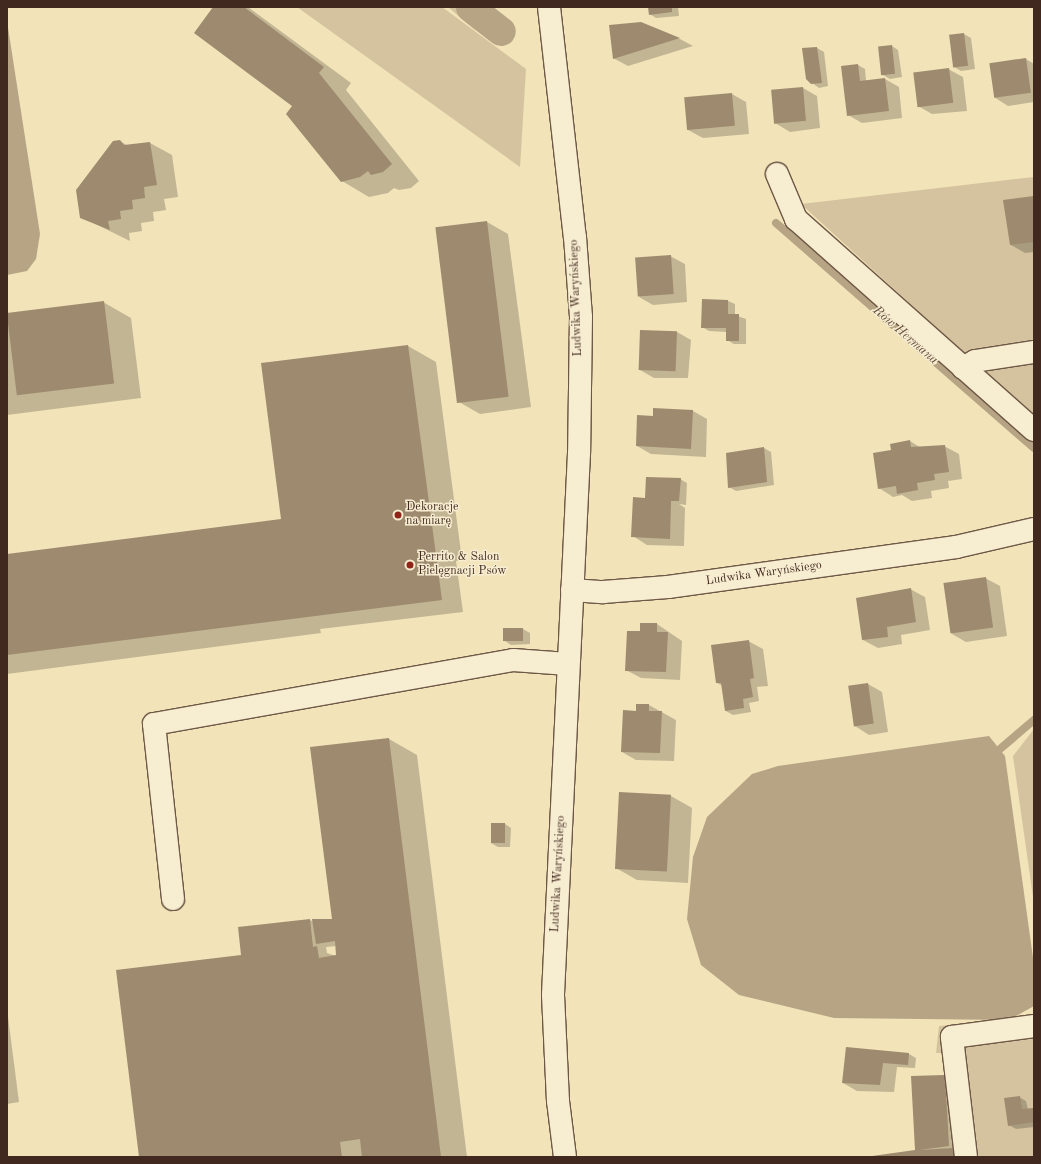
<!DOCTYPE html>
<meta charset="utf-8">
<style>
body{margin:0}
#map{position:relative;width:1041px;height:1164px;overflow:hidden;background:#f2e3b8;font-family:"Old Standard TT",serif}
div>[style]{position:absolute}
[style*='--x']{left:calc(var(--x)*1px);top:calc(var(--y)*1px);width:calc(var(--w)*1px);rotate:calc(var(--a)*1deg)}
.green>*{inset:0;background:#d4c39e}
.water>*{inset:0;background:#b6a484}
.shadow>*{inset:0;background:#0003}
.stream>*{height:8px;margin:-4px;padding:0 4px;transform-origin:4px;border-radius:4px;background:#b6a484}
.canal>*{height:29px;margin:-14.5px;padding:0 14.5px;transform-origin:14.5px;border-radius:14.5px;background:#b6a484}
.building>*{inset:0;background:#9e8a6f;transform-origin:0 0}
.roads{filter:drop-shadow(1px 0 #6e5846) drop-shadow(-1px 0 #6e5846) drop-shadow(0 1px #6e5846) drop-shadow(0 -1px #6e5846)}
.minor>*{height:22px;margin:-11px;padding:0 11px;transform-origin:11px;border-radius:11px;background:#f7edd1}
.dots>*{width:11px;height:11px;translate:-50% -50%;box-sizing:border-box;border:2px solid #f7edd1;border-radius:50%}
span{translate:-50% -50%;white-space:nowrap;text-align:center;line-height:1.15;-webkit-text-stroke:3px #f7edd1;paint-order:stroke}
.street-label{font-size:12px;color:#422920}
.poi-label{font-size:12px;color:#422920}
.left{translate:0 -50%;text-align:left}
.water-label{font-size:13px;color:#654e3e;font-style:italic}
.frame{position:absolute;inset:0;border:8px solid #422920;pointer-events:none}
</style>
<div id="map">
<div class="green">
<div style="clip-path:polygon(297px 7px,442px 7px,526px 69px,520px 167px)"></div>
<div style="clip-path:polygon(448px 7px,478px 7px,475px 12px,475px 30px)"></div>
<div style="clip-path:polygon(1034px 177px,1034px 417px,801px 204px)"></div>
<div style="clip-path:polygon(1034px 729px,1034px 904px,1013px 756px)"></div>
<div style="clip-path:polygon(1034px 1019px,1034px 1157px,958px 1157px,948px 1064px,942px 1053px,936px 1053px,939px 1026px)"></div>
</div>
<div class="water">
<div style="clip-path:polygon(7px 21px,40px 234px,36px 259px,27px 271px,7px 275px)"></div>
<div style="clip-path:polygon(989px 736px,1005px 756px,1034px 965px,1034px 1006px,1009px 1020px,834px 1018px,739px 995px,701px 965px,687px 919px,693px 857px,707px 817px,752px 774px,778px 766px)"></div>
</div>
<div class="shadow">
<div style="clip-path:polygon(214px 7px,248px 7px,351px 83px,346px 90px,419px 181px,411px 188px,399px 190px,394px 188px,388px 193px,369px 197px,342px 181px,293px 106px)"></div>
<div style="clip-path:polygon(649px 7px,678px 7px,679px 16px,656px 18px,650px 14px)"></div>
<div style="clip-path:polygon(641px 23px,680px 39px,693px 46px,628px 66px,613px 58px)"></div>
<div style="clip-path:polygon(964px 34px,971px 38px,975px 69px,961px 71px,954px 67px,950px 36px)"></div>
<div style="clip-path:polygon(892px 46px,898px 50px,902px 77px,890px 79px,883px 75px)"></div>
<div style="clip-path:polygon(817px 48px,824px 52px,828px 86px,819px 88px,812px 83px,804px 49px)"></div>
<div style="clip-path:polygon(1026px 59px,1034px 64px,1034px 102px,1008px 106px,994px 97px)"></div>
<div style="clip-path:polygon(858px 65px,865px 69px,866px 81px,885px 79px,899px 87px,902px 118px,862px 123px,848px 115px)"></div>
<div style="clip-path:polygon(948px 69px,963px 77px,967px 111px,932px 114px,918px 106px)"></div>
<div style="clip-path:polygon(803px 88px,817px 96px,820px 128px,790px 132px,775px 123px)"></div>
<div style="clip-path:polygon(732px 94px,746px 102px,749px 134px,703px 138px,688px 130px)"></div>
<div style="clip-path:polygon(120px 141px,128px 146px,150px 143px,172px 155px,178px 197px,164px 199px,166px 210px,153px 212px,154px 221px,141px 223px,142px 231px,129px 233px,130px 241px,81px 217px)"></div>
<div style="clip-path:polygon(1034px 197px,1034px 252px,1025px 253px,1011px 245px)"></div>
<div style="clip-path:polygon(487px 222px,508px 234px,531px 407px,480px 414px,459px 402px)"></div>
<div style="clip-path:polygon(670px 256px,685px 264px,687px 302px,653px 305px,639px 297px)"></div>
<div style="clip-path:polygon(728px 301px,735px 304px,735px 315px,746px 319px,746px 344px,734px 344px,727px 340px,727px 332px,709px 331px,702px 327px)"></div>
<div style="clip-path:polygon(103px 302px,131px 318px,141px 398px,7px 415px,7px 314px)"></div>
<div style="clip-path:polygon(641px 331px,677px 332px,691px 340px,688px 378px,654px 378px,640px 370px)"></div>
<div style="clip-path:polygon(408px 346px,436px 362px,462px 560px,456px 561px,463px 612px,320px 629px,321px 633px,7px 674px,7px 555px,282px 520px)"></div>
<div style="clip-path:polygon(654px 409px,693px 411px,707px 419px,706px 457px,651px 454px,637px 446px,654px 417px)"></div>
<div style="clip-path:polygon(910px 441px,921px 448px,944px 446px,959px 454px,962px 479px,948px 481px,949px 488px,931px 491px,932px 498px,912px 501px,902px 495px,893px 497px,879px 488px,892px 451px)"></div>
<div style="clip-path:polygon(764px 448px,771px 452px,774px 485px,736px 491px,729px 487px)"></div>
<div style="clip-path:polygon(680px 479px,687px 483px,686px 505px,679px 504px,685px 508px,684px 546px,647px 545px,633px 536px,649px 499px)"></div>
<div style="clip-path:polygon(985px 578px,1000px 586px,1007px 636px,966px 642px,952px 634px)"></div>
<div style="clip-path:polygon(910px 589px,925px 597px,930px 630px,901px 635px,902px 644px,878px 648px,863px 640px)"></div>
<div style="clip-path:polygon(657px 624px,682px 641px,680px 680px,641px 678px,626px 670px,641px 632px)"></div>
<div style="clip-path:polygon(523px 629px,530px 633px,530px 644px,511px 645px,505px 641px)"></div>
<div style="clip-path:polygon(748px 641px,763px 649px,768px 686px,757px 687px,759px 701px,749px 703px,751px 712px,733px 715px,726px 711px,723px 686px,717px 683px)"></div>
<div style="clip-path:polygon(868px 684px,882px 692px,888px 732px,869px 735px,855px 726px)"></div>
<div style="clip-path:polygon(637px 705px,649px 705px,676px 720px,674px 761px,636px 760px,622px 752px,637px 712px)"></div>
<div style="clip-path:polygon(evenodd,389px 739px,417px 755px,467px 1157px,140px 1157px,243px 956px,310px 920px,314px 922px,334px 921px,389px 739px,337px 946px,336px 956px,327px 953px,326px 947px,337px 946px)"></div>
<div style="clip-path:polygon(671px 796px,692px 808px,688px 883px,637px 880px,616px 868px)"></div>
<div style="clip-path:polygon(505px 824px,511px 828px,510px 847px,498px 847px,491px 843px)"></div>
<div style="clip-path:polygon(7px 1009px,19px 1102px,7px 1104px)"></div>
<div style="clip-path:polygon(847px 1048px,909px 1054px,916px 1058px,915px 1068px,897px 1067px,894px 1092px,857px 1091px,843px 1083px)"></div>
<div style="clip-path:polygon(945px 1076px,959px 1084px,963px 1155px,868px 1157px,920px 1152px,916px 1150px,912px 1077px)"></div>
<div style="clip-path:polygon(1019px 1097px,1026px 1101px,1028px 1110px,1034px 1109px,1034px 1127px,1016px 1129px,1009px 1125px)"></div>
</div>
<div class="stream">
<div style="--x:776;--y:223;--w:342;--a:41.1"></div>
<div style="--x:1000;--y:749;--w:45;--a:-40.5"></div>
</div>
<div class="canal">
<div style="--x:470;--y:7;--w:39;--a:38"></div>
</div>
<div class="building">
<div style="clip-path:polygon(213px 7px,244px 7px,324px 67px,319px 73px,392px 164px,383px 172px,371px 175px,368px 171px,360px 177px,341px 182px,286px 114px,292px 106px,194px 33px)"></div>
<div style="clip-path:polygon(648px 7px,672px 7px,672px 12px,649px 15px)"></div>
<div style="clip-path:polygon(641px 22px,680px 38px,613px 59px,609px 25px)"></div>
<div style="left:964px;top:33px;width:33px;height:15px;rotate:83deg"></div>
<div style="left:892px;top:45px;width:29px;height:14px;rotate:84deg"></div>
<div style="clip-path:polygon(817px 47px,822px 83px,811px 84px,806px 79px,802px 48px)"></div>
<div style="left:1026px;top:58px;width:35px;height:37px;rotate:82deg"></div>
<div style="clip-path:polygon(858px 64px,860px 81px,885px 78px,889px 111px,847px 116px,841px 66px)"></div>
<div style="left:949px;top:68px;width:35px;height:36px;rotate:83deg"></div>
<div style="left:803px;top:87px;width:34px;height:32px;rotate:85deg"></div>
<div style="left:732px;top:93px;width:33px;height:48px;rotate:85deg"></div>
<div style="clip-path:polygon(120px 140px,124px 145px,150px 142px,157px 185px,144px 187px,145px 198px,132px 200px,133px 209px,120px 211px,121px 219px,108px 221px,110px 230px,80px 218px,76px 190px,113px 141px)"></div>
<div style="clip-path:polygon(1034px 196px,1034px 242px,1010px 245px,1003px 200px)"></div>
<div style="left:487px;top:221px;width:177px;height:52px;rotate:83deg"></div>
<div style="left:671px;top:255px;width:39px;height:36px;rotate:86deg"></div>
<div style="clip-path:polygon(702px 299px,728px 300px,728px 314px,739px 314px,739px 341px,726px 341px,726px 328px,701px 328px)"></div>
<div style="left:104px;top:301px;width:83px;height:98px;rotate:83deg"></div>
<div style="left:640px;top:330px;width:37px;height:40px;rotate:2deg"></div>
<div style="clip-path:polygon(408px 345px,442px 600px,7px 655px,7px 554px,281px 519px,261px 363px)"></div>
<div style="clip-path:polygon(653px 408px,693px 410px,691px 449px,636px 446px,637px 415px,653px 416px)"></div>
<div style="clip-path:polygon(910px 440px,911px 447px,945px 445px,949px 472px,934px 474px,935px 480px,917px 483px,918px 490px,897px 494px,896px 486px,878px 489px,873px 453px,891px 450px,890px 444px)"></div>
<div style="clip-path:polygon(764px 447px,767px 482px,728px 488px,726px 453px)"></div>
<div style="clip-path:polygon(646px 477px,681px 478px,679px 501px,671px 501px,670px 539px,631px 537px,633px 497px,645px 498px)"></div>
<div style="left:986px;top:577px;width:51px;height:43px;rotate:82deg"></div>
<div style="clip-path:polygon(911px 588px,916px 622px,887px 627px,888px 637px,862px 640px,856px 598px)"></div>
<div style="clip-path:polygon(640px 623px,657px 623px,657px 632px,668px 632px,666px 672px,625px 671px,627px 631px,640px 631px)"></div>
<div style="left:523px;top:628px;width:13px;height:20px;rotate:90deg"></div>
<div style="clip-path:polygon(749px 640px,754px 678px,750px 679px,753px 697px,743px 699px,744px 708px,725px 711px,721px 683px,716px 683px,711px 645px)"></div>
<div style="left:868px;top:683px;width:41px;height:20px;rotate:82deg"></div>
<div style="clip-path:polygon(636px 704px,649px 704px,649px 711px,662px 711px,660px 753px,621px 752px,623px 710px,636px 711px)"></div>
<div style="clip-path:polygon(389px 738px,441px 1157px,362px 1157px,360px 1139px,340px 1142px,342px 1157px,139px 1157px,116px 970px,241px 955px,238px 927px,310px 919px,313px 947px,317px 946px,319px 958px,336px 955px,335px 941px,316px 944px,312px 919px,332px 919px,310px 747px)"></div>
<div style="left:619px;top:792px;width:52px;height:77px;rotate:3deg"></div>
<div style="left:491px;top:823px;width:14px;height:20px"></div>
<div style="clip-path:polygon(846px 1047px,909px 1053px,908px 1065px,883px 1063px,880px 1085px,842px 1083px)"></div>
<div style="clip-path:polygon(945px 1075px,949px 1146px,919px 1150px,954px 1148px,955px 1157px,865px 1157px,915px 1150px,911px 1076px)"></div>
<div style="clip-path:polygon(1020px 1096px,1022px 1109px,1034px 1108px,1034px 1122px,1008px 1126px,1004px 1098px)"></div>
</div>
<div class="roads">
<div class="minor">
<div style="--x:549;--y:7;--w:231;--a:83.6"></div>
<div style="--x:575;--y:237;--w:80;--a:85.7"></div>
<div style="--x:581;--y:317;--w:136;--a:90.8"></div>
<div style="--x:579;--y:453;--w:543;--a:92.75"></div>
<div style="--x:553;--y:995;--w:106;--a:87.3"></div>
<div style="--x:558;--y:1101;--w:56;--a:82.9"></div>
<div style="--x:777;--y:174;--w:49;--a:67.1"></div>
<div style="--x:796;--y:219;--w:318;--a:41.6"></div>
<div style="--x:963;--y:368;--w:14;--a:-30"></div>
<div style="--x:975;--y:361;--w:60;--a:-8.7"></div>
<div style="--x:572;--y:590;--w:31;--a:4"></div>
<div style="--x:603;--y:592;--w:65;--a:-4.4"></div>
<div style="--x:668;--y:587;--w:291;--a:-7.9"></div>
<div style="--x:956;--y:547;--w:80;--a:-13"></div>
<div style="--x:173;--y:899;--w:176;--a:-96.2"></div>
<div style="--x:154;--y:724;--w:365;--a:-10.1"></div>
<div style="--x:513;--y:660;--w:55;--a:4.2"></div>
<div style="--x:966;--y:1157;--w:121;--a:-96.7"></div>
<div style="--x:952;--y:1037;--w:83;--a:-7.6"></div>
</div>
</div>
<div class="dots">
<div style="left:398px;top:515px;background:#8f2418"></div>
<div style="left:410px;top:565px;background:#8f2418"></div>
</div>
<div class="street-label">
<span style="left:577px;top:298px;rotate:-92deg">Ludwika Waryńskiego</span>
<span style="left:764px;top:574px;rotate:-8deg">Ludwika Waryńskiego</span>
<span style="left:559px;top:874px;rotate:-87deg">Ludwika Waryńskiego</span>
</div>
<div class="poi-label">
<span class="left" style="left:406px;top:515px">Dekoracje<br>na miarę</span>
<span class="left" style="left:418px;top:565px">Perrito &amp; Salon<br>Pielęgnacji Psów</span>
</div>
<div class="water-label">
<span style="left:905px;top:336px;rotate:41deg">Rów Hermana</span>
</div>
<div class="frame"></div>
</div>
